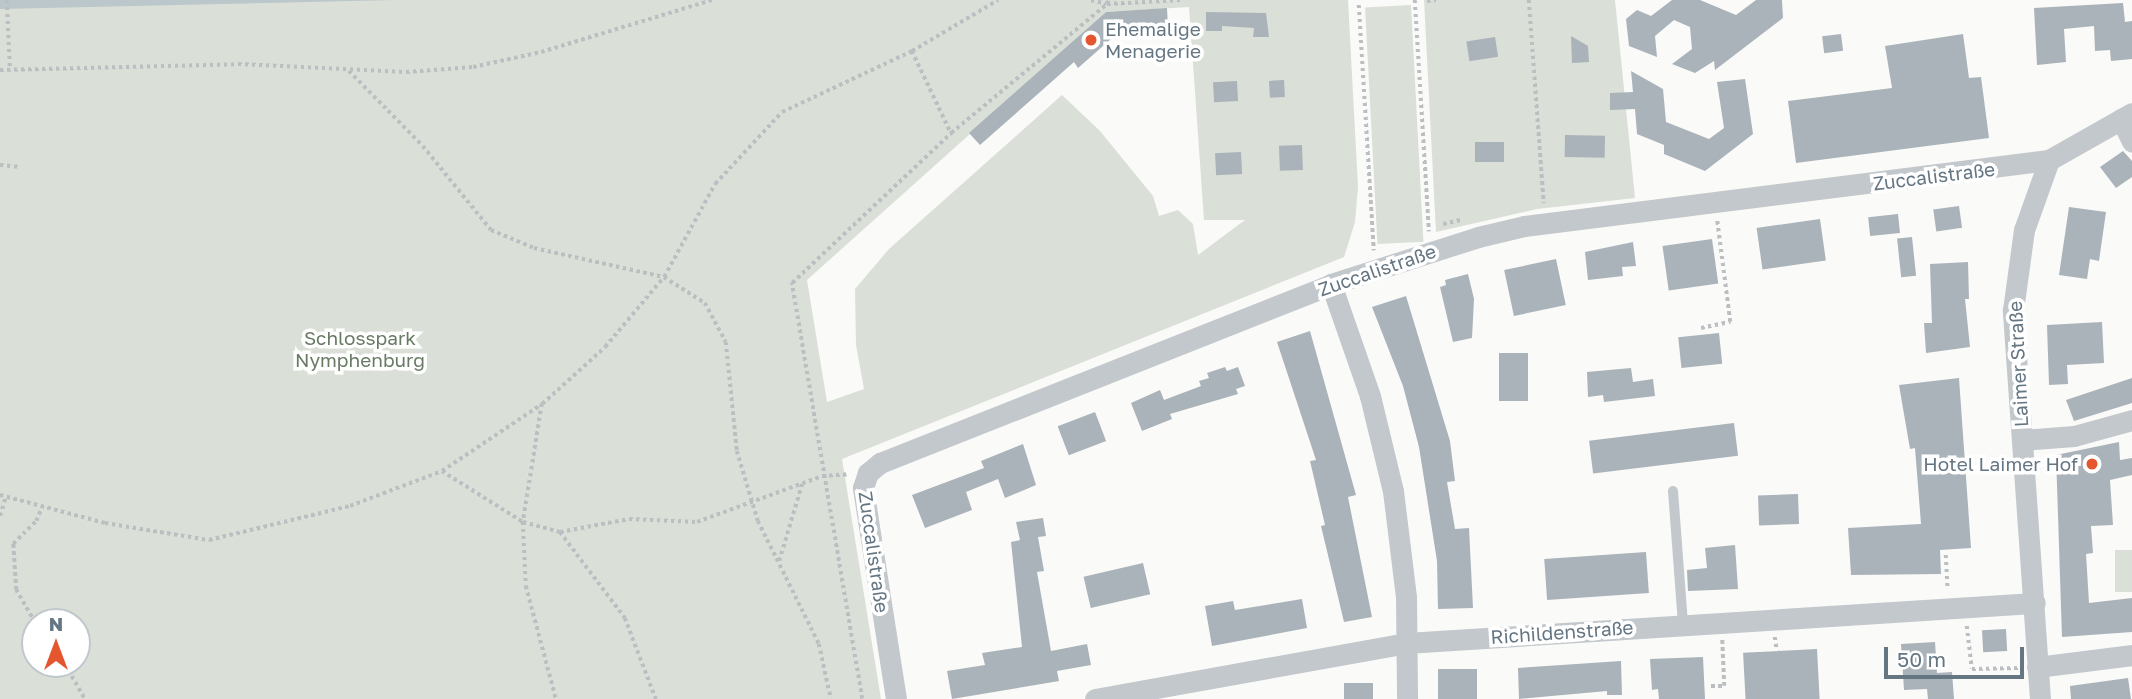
<!DOCTYPE html>
<meta charset="utf-8">
<style>
body{margin:0}
#map{position:relative;width:2132px;height:699px;overflow:hidden;background:#fafaf8;font-family:"Golos Text",sans-serif}
div>[style]{position:absolute}
[style*='--x']{left:calc(var(--x)*1px);top:calc(var(--y)*1px);width:calc(var(--w)*1px);rotate:calc(var(--a)*1deg)}
.green>*{inset:0;background:#dadfd7;transform-origin:0 0}
.water>*{inset:0;background:#bbc7cb}
.building>*{inset:0;background:#aab3b9;transform-origin:0 0}
.path>*{height:3.5px;margin-top:-1.75px;transform-origin:0;background:repeating-linear-gradient(90deg,#bbbfc2 0 3.5px,transparent 0 7px)}
.lane>*{height:10px;margin:-5px;padding:0 5px;transform-origin:5px;border-radius:5px;background:#c3c8cc}
.street>*{height:21px;margin:-10.5px;padding:0 10.5px;transform-origin:10.5px;border-radius:10.5px;background:#c3c8cc}
.dots>*{width:19px;height:19px;translate:-50% -50%;box-sizing:border-box;border:4px solid #fff;border-radius:50%}
span{translate:-50% -50%;white-space:nowrap;text-align:center;line-height:1.15;-webkit-text-stroke:7px #fff;paint-order:stroke}
.poi-label{font-size:19px;color:#657683}
.left{translate:0 -50%;text-align:left}
.right{translate:-100% -50%;text-align:right}
.street-label{font-size:19px;color:#657683}
.park-label{font-size:19px;color:#687a64}
.north{position:absolute;left:21px;top:608px;width:70px;height:70px;box-sizing:border-box;background:#fff;border:2px solid #c1c8cd;border-radius:50%;rotate:0deg;font-size:19px;font-weight:700;line-height:28px;text-align:center;color:#657683}
.north::after{content:'';display:block;margin:auto;width:24px;height:32px;background:#e4572e;clip-path:polygon(50% 0,100% 100%,50% 72%,0 100%)}
.scale{position:absolute;left:1884px;top:647px;width:140px;height:32px;box-sizing:border-box;border:4px solid #657683;border-top:0;padding-left:9px;font-size:21px;line-height:24px;white-space:nowrap;color:#657683;-webkit-text-stroke:5px #fff;paint-order:stroke}
</style>
<div id="map">
<div class="green">
<div style="clip-path:polygon(evenodd,0 0,1348px 0,1358px 187px,1355px 222px,1344px 257px,842px 459px,881px 699px,0 699px,0 0,1189px 7px,1204px 220px,1245px 220px,1198px 255px,1193px 224px,1178px 210px,1159px 216px,1153px 196px,1100px 131px,1062px 95px,889px 249px,855px 289px,856px 345px,864px 389px,827px 402px,807px 280px,1106px 12px,1189px 7px,0 0,35px 622px,77px 622px,77px 664px,35px 664px,35px 622px)"></div>
<div style="clip-path:polygon(1424px 0,1615px 0,1635px 198px,1537px 209px,1436px 232px)"></div>
<div style="left:1411px;top:5px;width:237px;height:46px;rotate:87deg"></div>
<div style="left:2132px;top:550px;width:42px;height:17px;rotate:90deg"></div>
</div>
<div class="water">
<div style="clip-path:polygon(0 0,394px 0,0 9px)"></div>
</div>
<div class="building">
<div style="clip-path:polygon(1672px 0,1700px 0,1736px 15px,1756px 0,1782px 0,1783px 18px,1715px 70px,1714px 61px,1695px 73px,1672px 64px,1692px 49px,1690px 27px,1674px 20px,1655px 36px,1657px 57px,1629px 46px,1626px 19px,1637px 10px,1651px 16px)"></div>
<div style="clip-path:polygon(2123px 3px,2125px 22px,2132px 21px,2132px 59px,2111px 61px,2110px 50px,2095px 51px,2094px 26px,2064px 29px,2066px 62px,2037px 65px,2034px 8px)"></div>
<div style="clip-path:polygon(1167px 8px,1168px 28px,1119px 32px,1078px 68px,1074px 62px,980px 145px,969px 133px,1106px 12px)"></div>
<div style="clip-path:polygon(1206px 12px,1266px 13px,1269px 37px,1253px 37px,1254px 28px,1222px 26px,1222px 31px,1206px 31px)"></div>
<div style="left:1841px;top:34px;width:17px;height:19px;rotate:83deg"></div>
<div style="clip-path:polygon(1963px 34px,1969px 78px,1981px 77px,1989px 138px,1796px 163px,1788px 101px,1892px 88px,1885px 46px)"></div>
<div style="clip-path:polygon(1571px 36px,1588px 46px,1589px 62px,1572px 63px)"></div>
<div style="left:1495px;top:37px;width:20px;height:29px;rotate:81deg"></div>
<div style="clip-path:polygon(1631px 71px,1663px 89px,1666px 122px,1709px 139px,1724px 128px,1717px 82px,1745px 79px,1753px 134px,1705px 171px,1664px 154px,1664px 145px,1637px 134px,1635px 109px,1610px 110px,1610px 93px,1633px 92px)"></div>
<div style="left:1284px;top:80px;width:17px;height:15px;rotate:87deg"></div>
<div style="left:1237px;top:81px;width:20px;height:24px;rotate:87deg"></div>
<div style="left:1565px;top:135px;width:40px;height:22px;rotate:1deg"></div>
<div style="left:1504px;top:142px;width:20px;height:29px;rotate:90deg"></div>
<div style="left:1302px;top:145px;width:25px;height:23px;rotate:88deg"></div>
<div style="clip-path:polygon(2123px 151px,2132px 161px,2132px 177px,2116px 188px,2100px 167px)"></div>
<div style="left:1241px;top:152px;width:22px;height:26px;rotate:87deg"></div>
<div style="left:1959px;top:206px;width:22px;height:26px;rotate:82deg"></div>
<div style="clip-path:polygon(2069px 207px,2106px 212px,2099px 261px,2090px 259px,2087px 279px,2059px 275px)"></div>
<div style="left:1898px;top:214px;width:19px;height:30px;rotate:84deg"></div>
<div style="left:1820px;top:219px;width:42px;height:64px;rotate:82deg"></div>
<div style="left:1912px;top:237px;width:39px;height:15px;rotate:84deg"></div>
<div style="left:1712px;top:239px;width:45px;height:50px;rotate:82deg"></div>
<div style="clip-path:polygon(1633px 242px,1636px 266px,1622px 267px,1623px 276px,1588px 280px,1585px 252px)"></div>
<div style="left:1556px;top:259px;width:47px;height:53px;rotate:78deg"></div>
<div style="clip-path:polygon(1968px 262px,1969px 299px,1965px 299px,1970px 347px,1926px 353px,1924px 323px,1932px 323px,1930px 264px)"></div>
<div style="clip-path:polygon(1468px 274px,1474px 299px,1472px 338px,1453px 342px,1440px 287px,1446px 285px,1445px 280px)"></div>
<div style="clip-path:polygon(1406px 296px,1450px 441px,1455px 481px,1447px 482px,1455px 529px,1469px 528px,1473px 608px,1438px 609px,1437px 561px,1419px 447px,1403px 386px,1372px 307px)"></div>
<div style="clip-path:polygon(2102px 322px,2104px 363px,2067px 365px,2068px 384px,2049px 385px,2047px 325px)"></div>
<div style="clip-path:polygon(1310px 331px,1356px 495px,1348px 497px,1372px 617px,1344px 622px,1321px 526px,1325px 525px,1310px 461px,1316px 460px,1277px 342px)"></div>
<div style="left:1719px;top:333px;width:31px;height:41px;rotate:84deg"></div>
<div style="left:1499px;top:353px;width:29px;height:48px"></div>
<div style="clip-path:polygon(1225px 367px,1227px 371px,1238px 367px,1245px 386px,1236px 389px,1238px 394px,1170px 414px,1172px 419px,1142px 431px,1131px 403px,1160px 390px,1164px 400px,1201px 386px,1199px 381px,1209px 378px,1207px 373px)"></div>
<div style="clip-path:polygon(1631px 368px,1633px 382px,1653px 379px,1655px 396px,1604px 402px,1603px 395px,1588px 397px,1587px 372px)"></div>
<div style="clip-path:polygon(1959px 378px,1971px 548px,1940px 550px,1941px 574px,1851px 575px,1848px 528px,1921px 524px,1915px 448px,1910px 449px,1899px 385px)"></div>
<div style="clip-path:polygon(2132px 378px,2132px 403px,2074px 421px,2066px 400px)"></div>
<div style="left:1095px;top:412px;width:31px;height:40px;rotate:69deg"></div>
<div style="left:1734px;top:423px;width:33px;height:146px;rotate:83deg"></div>
<div style="clip-path:polygon(2119px 442px,2120px 460px,2132px 458px,2132px 475px,2110px 480px,2113px 525px,2091px 526px,2093px 553px,2086px 554px,2089px 603px,2132px 598px,2132px 632px,2062px 637px,2056px 455px)"></div>
<div style="clip-path:polygon(1023px 444px,1036px 485px,1005px 498px,998px 479px,966px 492px,972px 510px,925px 528px,912px 495px,984px 468px,981px 461px)"></div>
<div style="left:1798px;top:494px;width:30px;height:40px;rotate:88deg"></div>
<div style="clip-path:polygon(1043px 518px,1046px 536px,1038px 537px,1044px 571px,1037px 572px,1051px 651px,1087px 644px,1091px 665px,1057px 671px,1059px 681px,952px 699px,947px 671px,985px 665px,982px 653px,1022px 647px,1011px 542px,1020px 540px,1016px 522px)"></div>
<div style="clip-path:polygon(1735px 545px,1738px 589px,1688px 591px,1687px 570px,1707px 568px,1705px 548px)"></div>
<div style="left:1646px;top:552px;width:41px;height:102px;rotate:86deg"></div>
<div style="left:1143px;top:563px;width:32px;height:61px;rotate:77deg"></div>
<div style="clip-path:polygon(1302px 599px,1307px 628px,1212px 646px,1205px 606px,1233px 601px,1235px 610px)"></div>
<div style="left:2006px;top:629px;width:22px;height:24px;rotate:87deg"></div>
<div style="clip-path:polygon(1935px 642px,1937px 673px,1952px 672px,1954px 699px,1928px 699px,1927px 689px,1904px 690px,1901px 644px)"></div>
<div style="left:1817px;top:649px;width:50px;height:74px;rotate:87deg"></div>
<div style="clip-path:polygon(1703px 657px,1705px 699px,1659px 699px,1658px 689px,1652px 690px,1650px 659px)"></div>
<div style="clip-path:polygon(1621px 661px,1622px 695px,1607px 695px,1607px 691px,1519px 699px,1518px 668px)"></div>
<div style="left:1477px;top:669px;width:30px;height:39px;rotate:90deg"></div>
<div style="clip-path:polygon(2128px 678px,2131px 699px,2071px 699px,2070px 686px)"></div>
<div style="left:1373px;top:683px;width:16px;height:29px;rotate:90deg"></div>
</div>
<div class="path">
<div style="--x:7;--y:0;--w:67;--a:87.4"></div>
<div style="--x:1091;--y:0;--w:16;--a:14"></div>
<div style="--x:1107;--y:4;--w:4;--a:-63"></div>
<div style="--x:1415;--y:0;--w:232;--a:86.5"></div>
<div style="--x:1529;--y:0;--w:204;--a:85.8"></div>
<div style="--x:1427;--y:1;--w:9;--a:-6"></div>
<div style="--x:1359;--y:5;--w:246;--a:86.5"></div>
<div style="--x:912;--y:51;--w:91;--a:64.6"></div>
<div style="--x:951;--y:133;--w:202;--a:-39.6"></div>
<div style="--x:1107;--y:4;--w:73;--a:-3.1"></div>
<div style="--x:0;--y:70;--w:238;--a:-1.4"></div>
<div style="--x:238;--y:64;--w:168;--a:2.7"></div>
<div style="--x:406;--y:72;--w:67;--a:-4.3"></div>
<div style="--x:473;--y:67;--w:70;--a:-12.4"></div>
<div style="--x:541;--y:52;--w:179;--a:-16.9"></div>
<div style="--x:349;--y:71;--w:105;--a:45.4"></div>
<div style="--x:423;--y:146;--w:108;--a:51"></div>
<div style="--x:491;--y:230;--w:47;--a:22.7"></div>
<div style="--x:534;--y:248;--w:133;--a:12.6"></div>
<div style="--x:664;--y:277;--w:49;--a:32.4"></div>
<div style="--x:705;--y:303;--w:44;--a:61.7"></div>
<div style="--x:726;--y:342;--w:110;--a:84.2"></div>
<div style="--x:737;--y:451;--w:73;--a:73.3"></div>
<div style="--x:758;--y:521;--w:137;--a:63.6"></div>
<div style="--x:819;--y:644;--w:56;--a:77.7"></div>
<div style="--x:0;--y:165;--w:20;--a:6"></div>
<div style="--x:1443;--y:224;--w:18;--a:-13"></div>
<div style="--x:1701;--y:328;--w:30;--a:-12"></div>
<div style="--x:1730;--y:322;--w:102;--a:-97.3"></div>
<div style="--x:542;--y:404;--w:120;--a:99.1"></div>
<div style="--x:523;--y:522;--w:64;--a:87.3"></div>
<div style="--x:526;--y:586;--w:117;--a:75.1"></div>
<div style="--x:442;--y:471;--w:96;--a:32.2"></div>
<div style="--x:523;--y:522;--w:38;--a:15"></div>
<div style="--x:560;--y:532;--w:70;--a:-10.7"></div>
<div style="--x:629;--y:519;--w:68;--a:2.5"></div>
<div style="--x:697;--y:522;--w:133;--a:-20.2"></div>
<div style="--x:822;--y:476;--w:26;--a:-4"></div>
<div style="--x:0;--y:495;--w:109;--a:14.9"></div>
<div style="--x:105;--y:523;--w:105;--a:9.3"></div>
<div style="--x:209;--y:540;--w:145;--a:-13.6"></div>
<div style="--x:350;--y:506;--w:98;--a:-20.8"></div>
<div style="--x:442;--y:471;--w:120;--a:-33.8"></div>
<div style="--x:542;--y:404;--w:85;--a:-42.1"></div>
<div style="--x:605;--y:347;--w:92;--a:-49.9"></div>
<div style="--x:664;--y:277;--w:106;--a:-61.3"></div>
<div style="--x:715;--y:184;--w:98;--a:-47.1"></div>
<div style="--x:782;--y:112;--w:144;--a:-25.1"></div>
<div style="--x:912;--y:51;--w:100;--a:-30.7"></div>
<div style="--x:0;--y:516;--w:19;--a:-74"></div>
<div style="--x:560;--y:532;--w:108;--a:52.9"></div>
<div style="--x:625;--y:618;--w:87;--a:69.1"></div>
<div style="--x:1946;--y:555;--w:33;--a:87"></div>
<div style="--x:779;--y:561;--w:80;--a:-73.4"></div>
<div style="--x:35;--y:623;--w:38;--a:-120"></div>
<div style="--x:16;--y:590;--w:46;--a:-93.7"></div>
<div style="--x:13;--y:544;--w:33;--a:-45"></div>
<div style="--x:36;--y:521;--w:15;--a:-67"></div>
<div style="--x:1967;--y:626;--w:43;--a:83.4"></div>
<div style="--x:1972;--y:669;--w:47;--a:-1.2"></div>
<div style="--x:1775;--y:637;--w:15;--a:82"></div>
<div style="--x:65;--y:664;--w:40;--a:60.3"></div>
<div style="--x:1711;--y:686;--w:13;--a:0"></div>
<div style="--x:1724;--y:686;--w:46;--a:-92.5"></div>
<div style="--x:862;--y:699;--w:422;--a:-99.6"></div>
<div style="--x:792;--y:283;--w:219;--a:-43.3"></div>
</div>
<div class="lane">
<div style="--x:1673;--y:491;--w:132;--a:85.7"></div>
</div>
<div class="street">
<div style="--x:2121;--y:119;--w:25;--a:64"></div>
<div style="--x:1331;--y:284;--w:119;--a:70.8"></div>
<div style="--x:1370;--y:396;--w:98;--a:76.4"></div>
<div style="--x:1393;--y:491;--w:107;--a:83"></div>
<div style="--x:1406;--y:597;--w:102;--a:89.4"></div>
<div style="--x:2022;--y:440;--w:52;--a:-4.4"></div>
<div style="--x:2074;--y:436;--w:60;--a:-15.4"></div>
<div style="--x:2037;--y:667;--w:96;--a:-7.2"></div>
<div style="--x:896;--y:699;--w:214;--a:-98.9"></div>
<div style="--x:863;--y:488;--w:16;--a:-72"></div>
<div style="--x:868;--y:473;--w:16;--a:-40"></div>
<div style="--x:880;--y:463;--w:485;--a:-21.6"></div>
<div style="--x:1331;--y:284;--w:154;--a:-17.7"></div>
<div style="--x:1478;--y:237;--w:47;--a:-13.4"></div>
<div style="--x:1524;--y:226;--w:529;--a:-7.17"></div>
<div style="--x:2049;--y:160;--w:95;--a:-29.5"></div>
<div style="--x:1095;--y:699;--w:316;--a:-10.2"></div>
<div style="--x:1406;--y:643;--w:630;--a:-3.64"></div>
<div style="--x:2040;--y:699;--w:390;--a:-94"></div>
<div style="--x:2013;--y:310;--w:81;--a:-82.2"></div>
<div style="--x:2024;--y:230;--w:74;--a:-70.3"></div>
</div>
<div class="dots">
<div style="left:1091px;top:40px;background:#e4572e"></div>
<div style="left:2092px;top:464px;background:#e4572e"></div>
</div>
<div class="poi-label">
<span class="left" style="left:1105px;top:40px">Ehemalige<br>Menagerie</span>
<span class="right" style="left:2078px;top:464px">Hotel Laimer Hof</span>
</div>
<div class="street-label">
<span style="left:1934px;top:176px;rotate:-7deg">Zuccalistraße</span>
<span style="left:1377px;top:270px;rotate:-19deg">Zuccalistraße</span>
<span style="left:2018px;top:364px;rotate:-93deg">Laimer Straße</span>
<span style="left:874px;top:552px;rotate:82deg">Zuccalistraße</span>
<span style="left:1562px;top:632px;rotate:-4deg">Richildenstraße</span>
</div>
<div class="park-label">
<span style="left:360px;top:349px">Schlosspark<br>Nymphenburg</span>
</div>
<div class="north">N</div>
<div class="scale">50 m</div>
</div>
